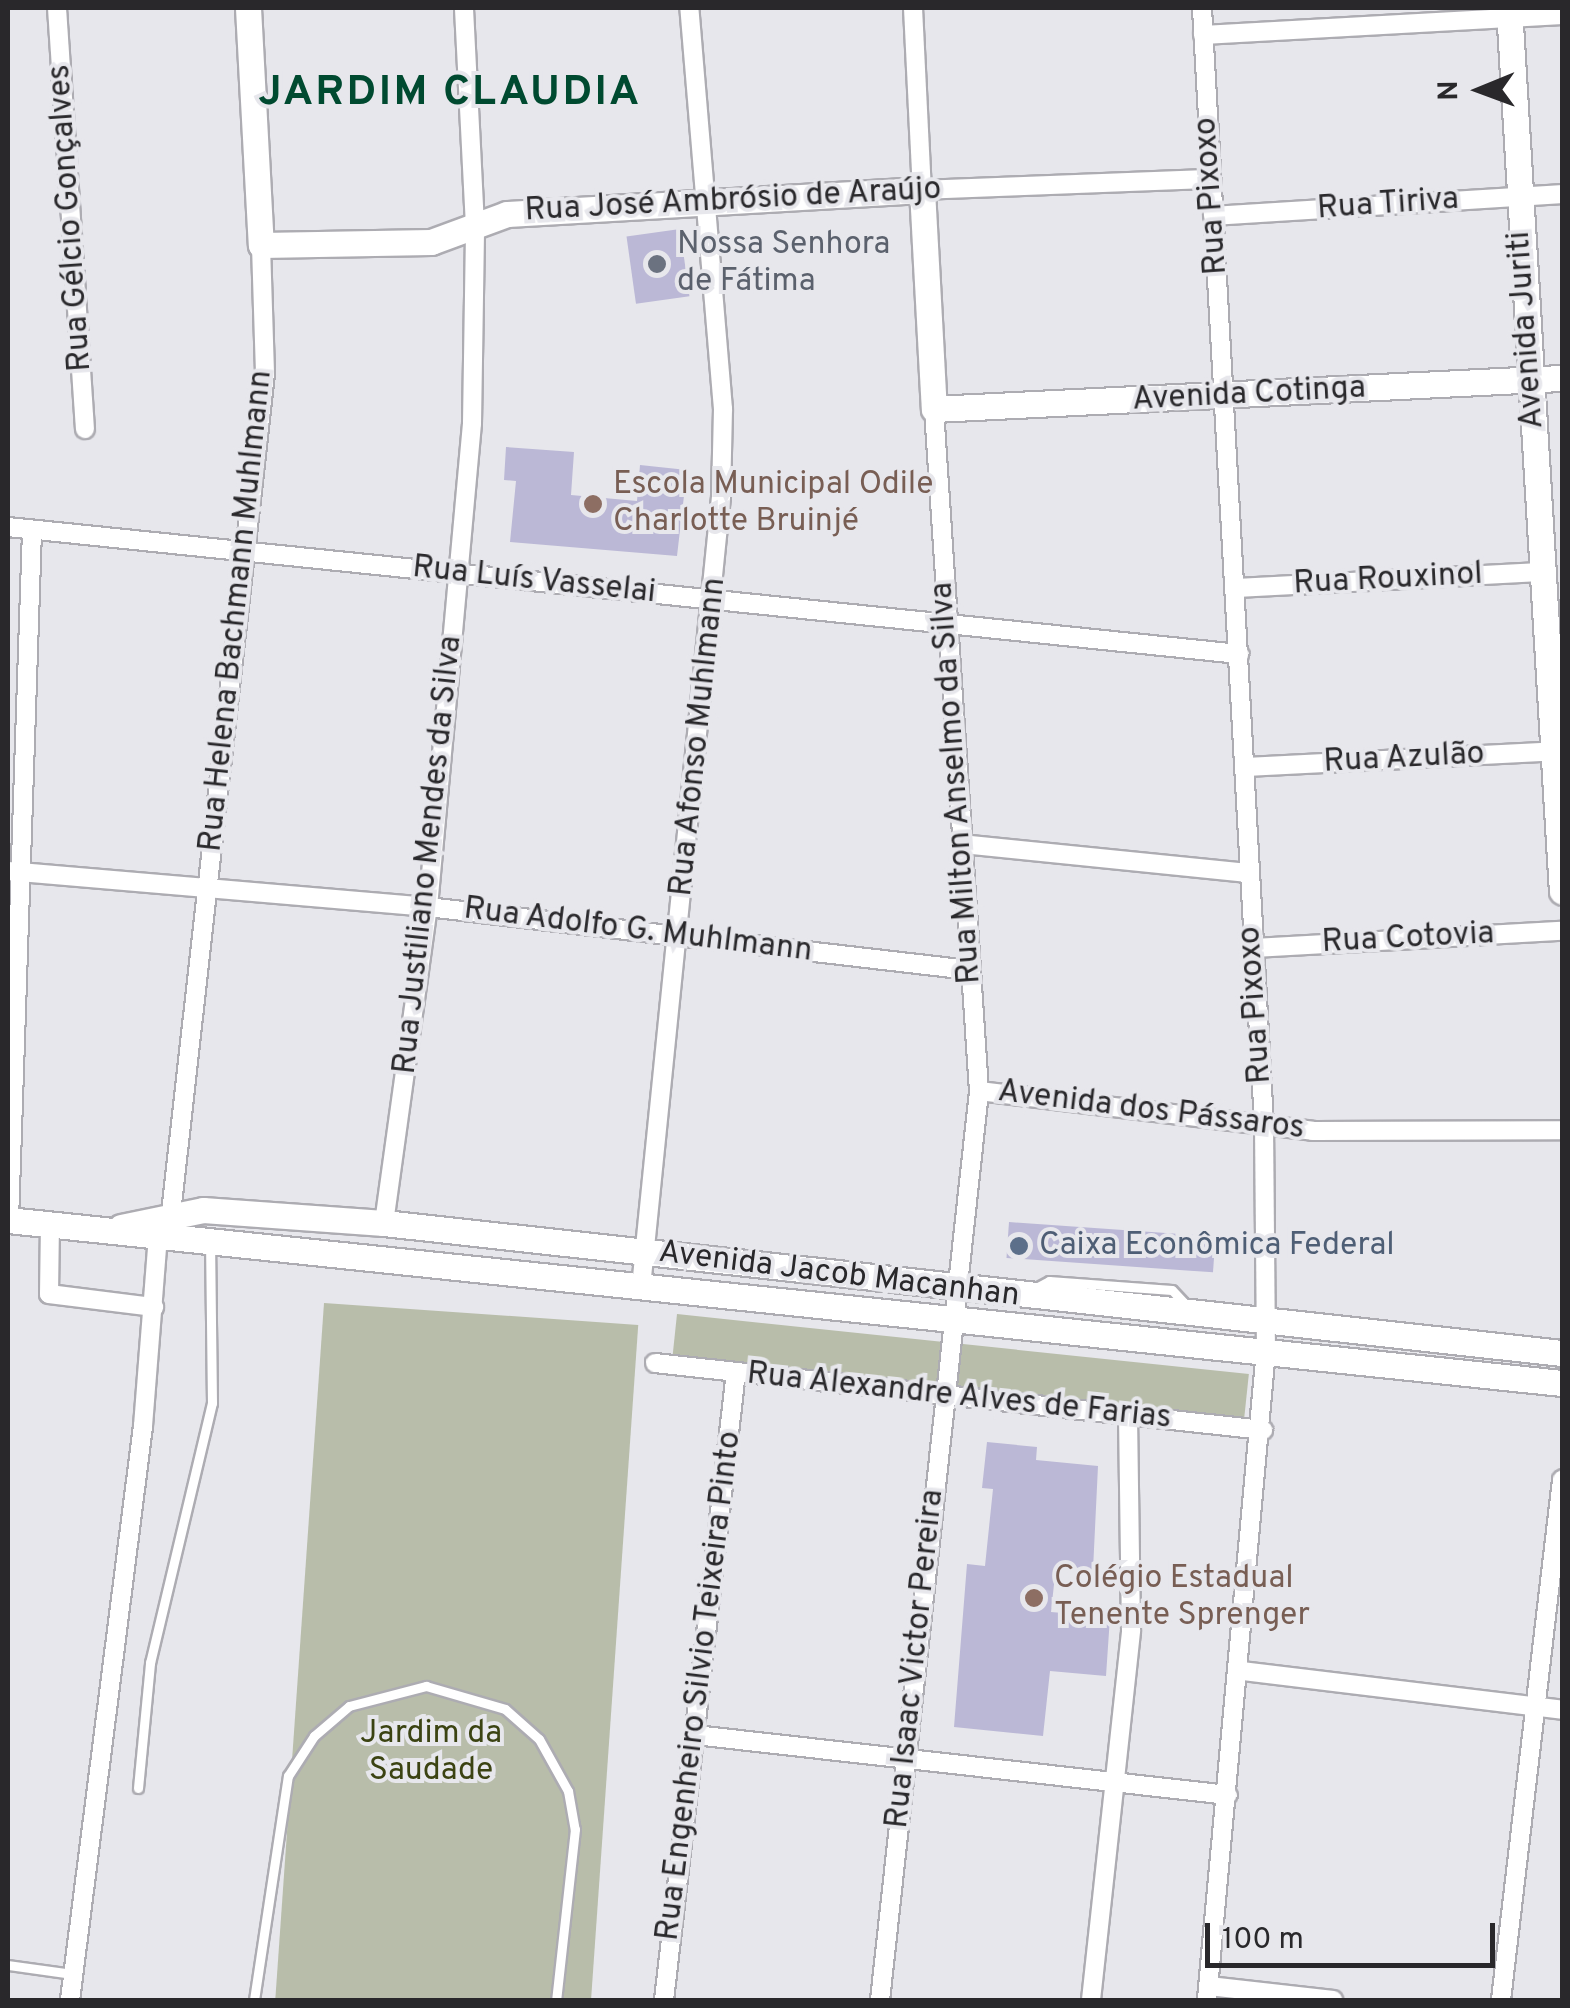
<!DOCTYPE html>
<meta charset="utf-8">
<style>
body{margin:0}
#map{position:relative;width:1570px;height:2008px;overflow:hidden;background:#e7e7ec;font-family:Overpass,sans-serif}
div>[style]{position:absolute}
[style*='--x']{left:calc(var(--x)*1px);top:calc(var(--y)*1px);width:calc(var(--w)*1px);rotate:calc(var(--a)*1deg)}
.green>*{inset:0;background:#b8bdaa;transform-origin:0 0}
.building>*{inset:0;background:#bbb8d6;transform-origin:0 0}
.roads{filter:drop-shadow(2px 0 #adacb2) drop-shadow(-2px 0 #adacb2) drop-shadow(0 2px #adacb2) drop-shadow(0 -2px #adacb2)}
.lane>*{height:9px;margin:-4.5px;padding:0 4.5px;transform-origin:4.5px;border-radius:4.5px;background:#fff}
.street>*{height:18px;margin:-9px;padding:0 9px;transform-origin:9px;border-radius:9px;background:#fff}
.secondary>*{height:25px;margin:-12.5px;padding:0 12.5px;transform-origin:12.5px;border-radius:12.5px;background:#fff}
.dots>*{width:28px;height:28px;translate:-50% -50%;box-sizing:border-box;border:5px solid #e7e7ec;border-radius:50%}
span{translate:-50% -50%;white-space:nowrap;text-align:center;line-height:1.15;-webkit-text-stroke:8px #e7e7ec;paint-order:stroke}
.street-label{font-size:32px;color:#29282b}
.worship-label{font-size:32px;color:#5b616d}
.left{translate:0 -50%;text-align:left}
.education-label{font-size:32px;color:#785e54}
.service-label{font-size:32px;color:#4e5e75}
.park-label{font-size:32px;color:#3b4312}
.district-label{font-size:42px;color:#004a30;font-weight:700;letter-spacing:2.5px}
.frame{position:absolute;inset:0;border:10px solid #29282b;pointer-events:none}
.north{position:absolute;left:1430px;top:40px;width:100px;height:100px;-webkit-text-stroke:8px #e7e7ec;paint-order:stroke;rotate:269deg;font-size:28px;font-weight:700;line-height:40px;text-align:center;color:#29282b}
.north::after{content:'';display:block;margin:auto;width:35px;height:45px;background:#29282b;clip-path:polygon(50% 0,100% 100%,50% 72%,0 100%)}
.scale{position:absolute;left:1205px;top:1923px;width:290px;height:45px;box-sizing:border-box;border:5px solid #29282b;border-top:0;padding-left:12px;font-size:30px;line-height:35px;white-space:nowrap;color:#29282b;-webkit-text-stroke:8px #e7e7ec;paint-order:stroke}
</style>
<div id="map">
<div class="green">
<div style="left:324px;top:1303px;width:315px;height:702px;rotate:4deg"></div>
<div style="left:677px;top:1314px;width:575px;height:44px;rotate:6deg"></div>
</div>
<div class="building">
<div style="left:680px;top:229px;width:68px;height:54px;rotate:82deg"></div>
<div style="clip-path:polygon(506px 447px,574px 452px,571px 495px,637px 501px,640px 465px,687px 470px,677px 556px,510px 542px,516px 481px,504px 480px)"></div>
<div style="left:1009px;top:1222px;width:207px;height:36px;rotate:4deg"></div>
<div style="clip-path:polygon(987px 1442px,1037px 1447px,1036px 1460px,1098px 1466px,1093px 1570px,1056px 1566px,1051px 1612px,1110px 1617px,1106px 1676px,1050px 1671px,1043px 1736px,954px 1727px,967px 1564px,985px 1566px,993px 1489px,982px 1488px)"></div>
</div>
<div class="roads">
<div class="lane">
<div style="--x:1036;--y:1288;--w:15;--a:-28"></div>
<div style="--x:1049;--y:1281;--w:123;--a:4.2"></div>
<div style="--x:1172;--y:1290;--w:21;--a:47"></div>
<div style="--x:138;--y:1788;--w:126;--a:-84.5"></div>
<div style="--x:150;--y:1663;--w:267;--a:-76.6"></div>
<div style="--x:212;--y:1403;--w:159;--a:-90.7"></div>
<div style="--x:8;--y:1965;--w:66;--a:7.9"></div>
<div style="--x:254;--y:2000;--w:227;--a:-81.4"></div>
<div style="--x:288;--y:1776;--w:48;--a:-57"></div>
<div style="--x:314;--y:1736;--w:46;--a:-40.6"></div>
<div style="--x:349;--y:1706;--w:80;--a:-14.6"></div>
<div style="--x:426;--y:1686;--w:82;--a:16.2"></div>
<div style="--x:505;--y:1709;--w:45;--a:41.4"></div>
<div style="--x:539;--y:1739;--w:60;--a:60.9"></div>
<div style="--x:568;--y:1791;--w:39;--a:80"></div>
<div style="--x:575;--y:1829;--w:172;--a:96.3"></div>
</div>
<div class="street">
<div style="--x:57;--y:8;--w:422;--a:86.2"></div>
<div style="--x:913;--y:8;--w:182;--a:87.2"></div>
<div style="--x:922;--y:190;--w:289;--a:-2.2"></div>
<div style="--x:1202;--y:8;--w:1118;--a:86.82"></div>
<div style="--x:1264;--y:1124;--w:226;--a:89.5"></div>
<div style="--x:1266;--y:1350;--w:653;--a:95.19"></div>
<div style="--x:1203;--y:35;--w:360;--a:-3.2"></div>
<div style="--x:1213;--y:216;--w:350;--a:-3.6"></div>
<div style="--x:8;--y:527;--w:1238;--a:5.89"></div>
<div style="--x:1236;--y:588;--w:305;--a:-3"></div>
<div style="--x:1245;--y:767;--w:317;--a:-2.9"></div>
<div style="--x:962;--y:844;--w:286;--a:5.8"></div>
<div style="--x:8;--y:871;--w:422;--a:4.9"></div>
<div style="--x:428;--y:907;--w:545;--a:6.64"></div>
<div style="--x:1254;--y:948;--w:308;--a:-3.2"></div>
<div style="--x:979;--y:1091;--w:336;--a:6.8"></div>
<div style="--x:1313;--y:1131;--w:249;--a:-0.2"></div>
<div style="--x:171;--y:1213;--w:845;--a:-83.61"></div>
<div style="--x:265;--y:373;--w:128;--a:-91.8"></div>
<div style="--x:9;--y:1220;--w:689;--a:-88.09"></div>
<div style="--x:50;--y:1223;--w:71;--a:90.8"></div>
<div style="--x:49;--y:1294;--w:106;--a:7.1"></div>
<div style="--x:384;--y:1223;--w:319;--a:-82.1"></div>
<div style="--x:428;--y:907;--w:486;--a:-84.8"></div>
<div style="--x:472;--y:423;--w:197;--a:-89.1"></div>
<div style="--x:475;--y:226;--w:218;--a:-92.9"></div>
<div style="--x:641;--y:1287;--w:794;--a:-84.22"></div>
<div style="--x:721;--y:497;--w:88;--a:-88.7"></div>
<div style="--x:723;--y:409;--w:402;--a:-94.8"></div>
<div style="--x:655;--y:1363;--w:612;--a:6.29"></div>
<div style="--x:1242;--y:1671;--w:322;--a:6.9"></div>
<div style="--x:695;--y:1735;--w:536;--a:6.42"></div>
<div style="--x:1209;--y:1986;--w:125;--a:6.4"></div>
<div style="--x:70;--y:2000;--w:579;--a:-82.75"></div>
<div style="--x:143;--y:1426;--w:190;--a:-85.5"></div>
<div style="--x:664;--y:2000;--w:632;--a:-83.46"></div>
<div style="--x:880;--y:2000;--w:914;--a:-83.78"></div>
<div style="--x:979;--y:1091;--w:683;--a:-93.78"></div>
<div style="--x:1091;--y:2000;--w:372;--a:-83.8"></div>
<div style="--x:1131;--y:1630;--w:214;--a:-90.8"></div>
<div style="--x:1501;--y:2000;--w:524;--a:-83.31"></div>
</div>
<div class="secondary">
<div style="--x:248;--y:8;--w:237;--a:86.9"></div>
<div style="--x:261;--y:245;--w:170;--a:-1"></div>
<div style="--x:431;--y:242;--w:81;--a:-20.2"></div>
<div style="--x:507;--y:214;--w:416;--a:-3.3"></div>
<div style="--x:922;--y:190;--w:219;--a:86.9"></div>
<div style="--x:934;--y:409;--w:629;--a:-2.83"></div>
<div style="--x:1509;--y:8;--w:885;--a:86.57"></div>
<div style="--x:8;--y:1220;--w:1563;--a:5.99"></div>
<div style="--x:121;--y:1227;--w:84;--a:-11.7"></div>
<div style="--x:203;--y:1210;--w:181;--a:4.1"></div>
<div style="--x:384;--y:1223;--w:1185;--a:6.3"></div>
</div>
</div>
<div class="dots">
<div style="left:657px;top:264px;background:#6b7280"></div>
<div style="left:593px;top:504px;background:#8d6e63"></div>
<div style="left:1019px;top:1246px;background:#5c6f8a"></div>
<div style="left:1034px;top:1598px;background:#8d6e63"></div>
</div>
<div class="street-label">
<span style="left:1212px;top:196px;rotate:-94deg">Rua Pixoxo</span>
<span style="left:733px;top:201px;rotate:-3deg">Rua José Ambrósio de Araújo</span>
<span style="left:1388px;top:205px;rotate:-4deg">Rua Tiriva</span>
<span style="left:71px;top:218px;rotate:-94deg">Rua Gélcio Gonçalves</span>
<span style="left:1527px;top:330px;rotate:-94deg">Avenida Juriti</span>
<span style="left:1249px;top:395px;rotate:-3deg">Avenida Cotinga</span>
<span style="left:1388px;top:580px;rotate:-3deg">Rua Rouxinol</span>
<span style="left:534px;top:581px;rotate:6deg">Rua Luís Vasselai</span>
<span style="left:237px;top:611px;rotate:-84deg">Rua Helena Bachmann Muhlmann</span>
<span style="left:699px;top:737px;rotate:-84deg">Rua Afonso Muhlmann</span>
<span style="left:1404px;top:759px;rotate:-3deg">Rua Azulão</span>
<span style="left:957px;top:783px;rotate:-94deg">Rua Milton Anselmo da Silva</span>
<span style="left:429px;top:855px;rotate:-84deg">Rua Justiliano Mendes da Silva</span>
<span style="left:638px;top:931px;rotate:7deg">Rua Adolfo G. Muhlmann</span>
<span style="left:1408px;top:939px;rotate:-3deg">Rua Cotovia</span>
<span style="left:1256px;top:1005px;rotate:-94deg">Rua Pixoxo</span>
<span style="left:1151px;top:1111px;rotate:7deg">Avenida dos Pássaros</span>
<span style="left:839px;top:1275px;rotate:7deg">Avenida Jacob Macanhan</span>
<span style="left:959px;top:1397px;rotate:6deg">Rua Alexandre Alves de Farias</span>
<span style="left:916px;top:1659px;rotate:-84deg">Rua Isaac Victor Pereira</span>
<span style="left:700px;top:1686px;rotate:-83deg">Rua Engenheiro Silvio Teixeira Pinto</span>
</div>
<div class="worship-label">
<span class="left" style="left:677px;top:264px">Nossa Senhora<br>de Fátima</span>
</div>
<div class="education-label">
<span class="left" style="left:613px;top:504px">Escola Municipal Odile<br>Charlotte Bruinjé</span>
<span class="left" style="left:1054px;top:1598px">Colégio Estadual<br>Tenente Sprenger</span>
</div>
<div class="service-label">
<span class="left" style="left:1039px;top:1246px">Caixa Econômica Federal</span>
</div>
<div class="park-label">
<span style="left:431px;top:1753px">Jardim da<br>Saudade</span>
</div>
<div class="district-label">
<span style="left:450px;top:94px">JARDIM CLAUDIA</span>
</div>
<div class="frame"></div>
<div class="north">N</div>
<div class="scale">100 m</div>
</div>
